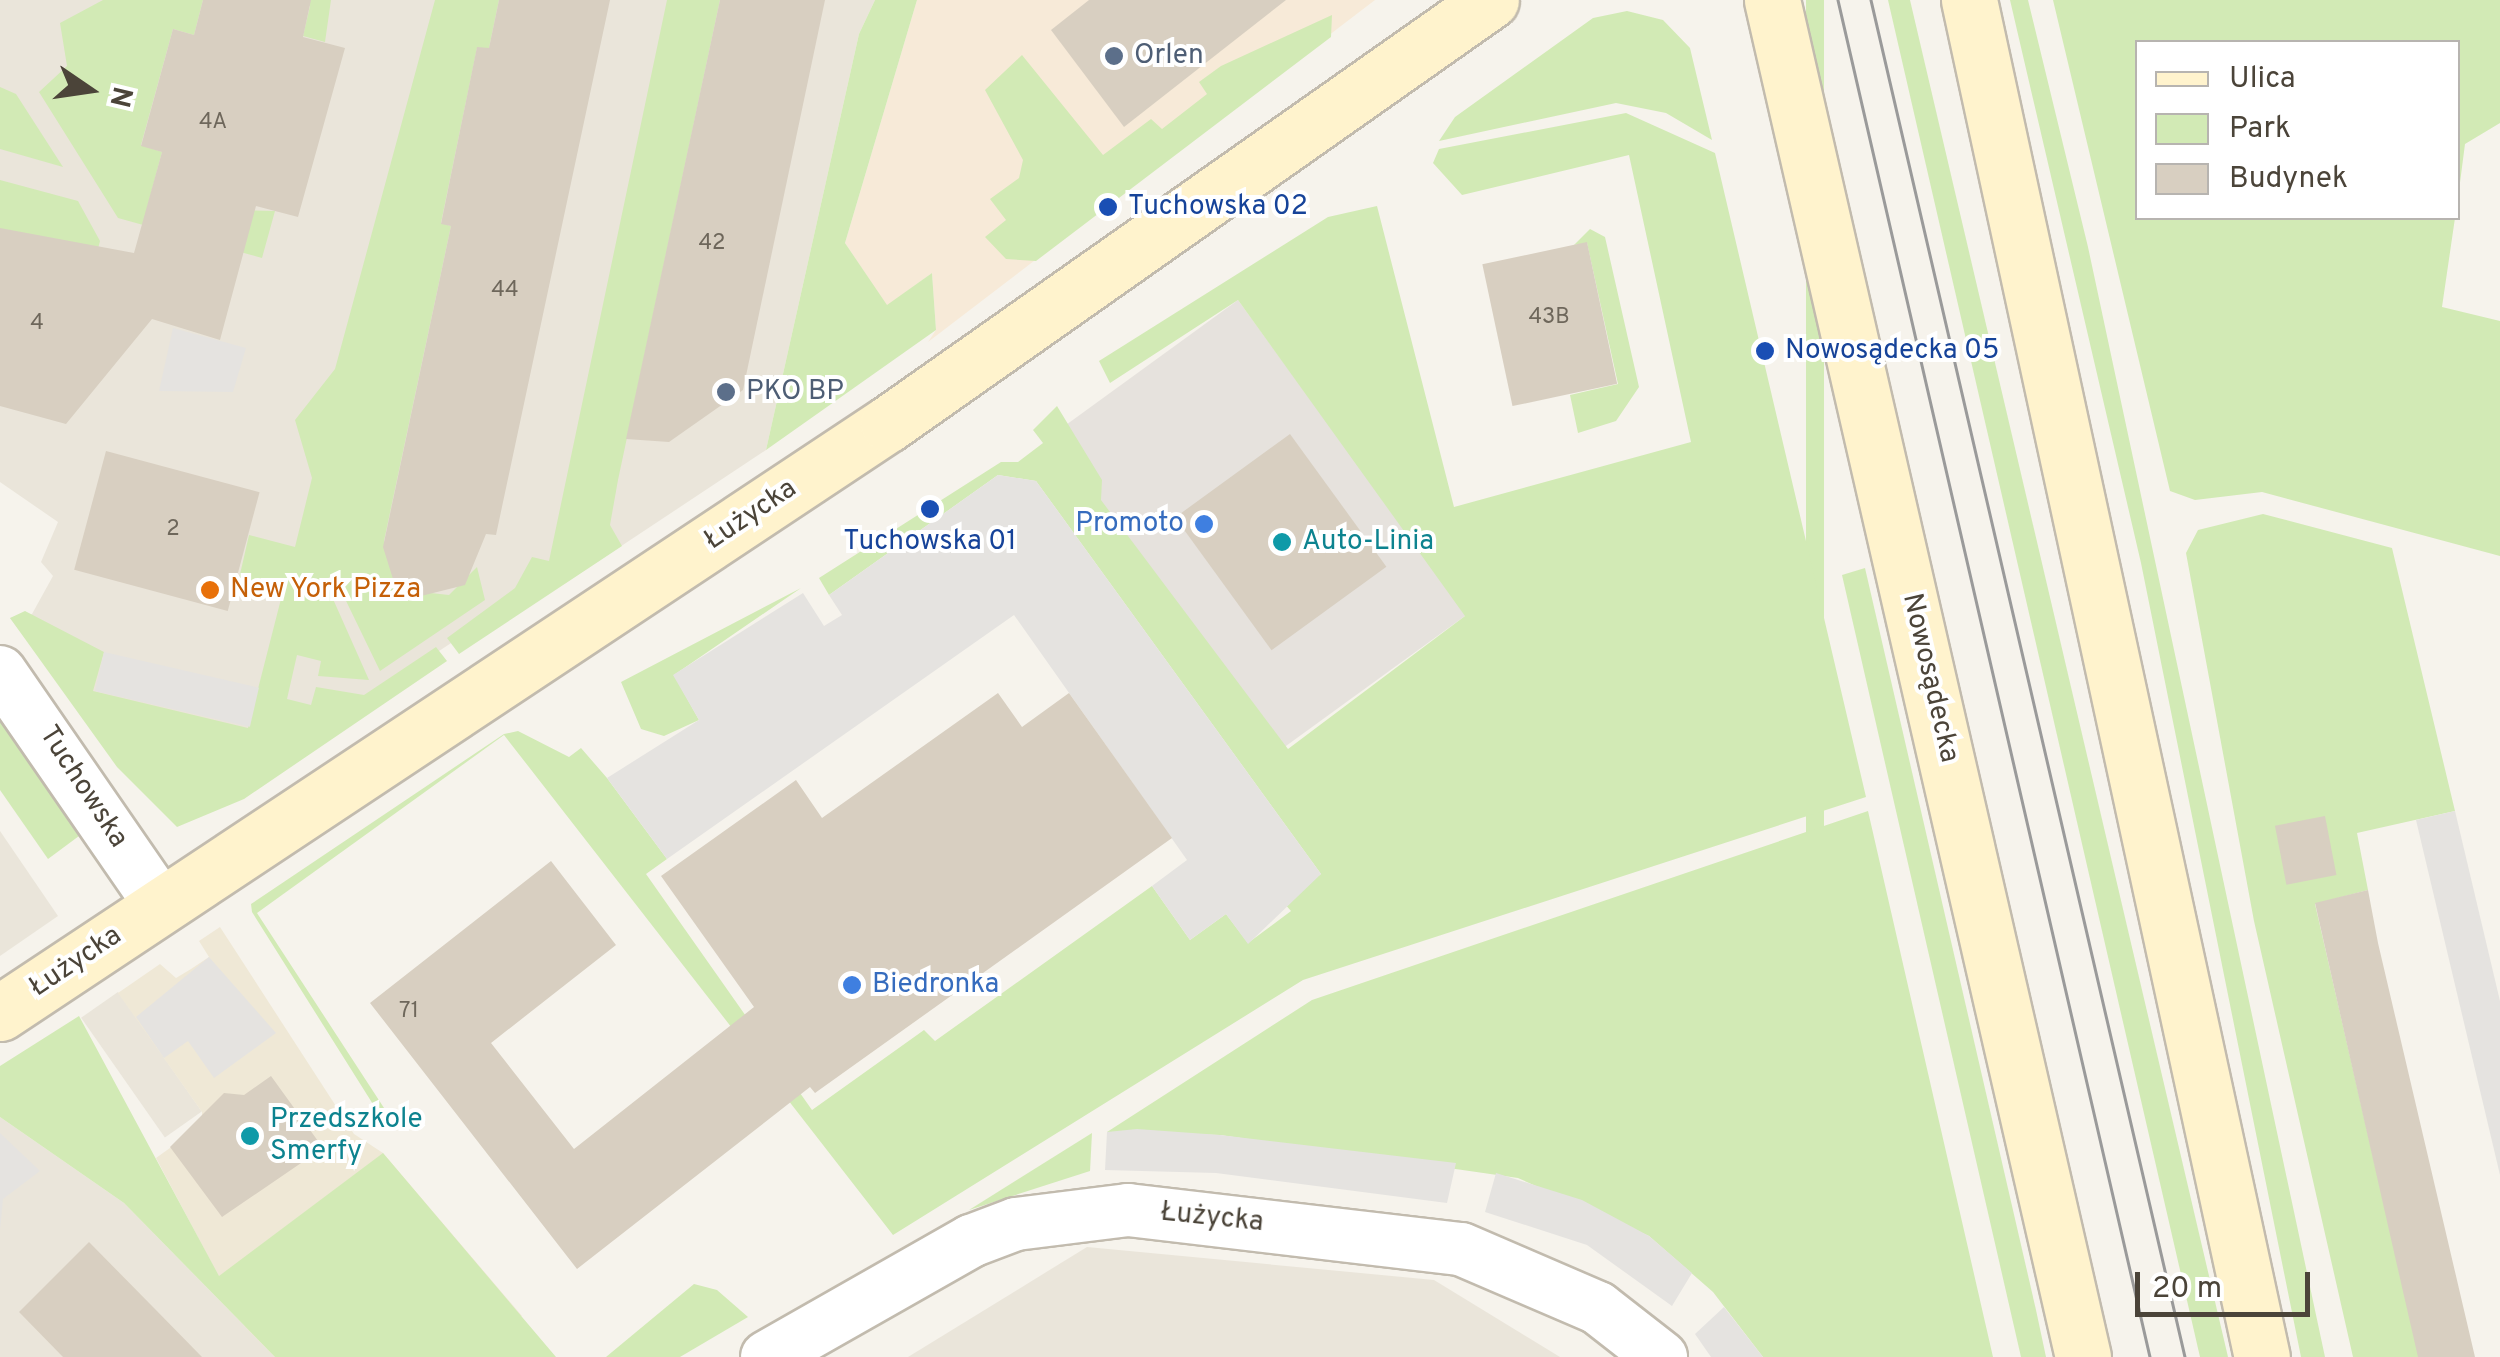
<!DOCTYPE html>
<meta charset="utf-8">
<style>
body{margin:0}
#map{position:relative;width:2500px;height:1357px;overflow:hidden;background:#f6f3ec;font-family:Overpass,sans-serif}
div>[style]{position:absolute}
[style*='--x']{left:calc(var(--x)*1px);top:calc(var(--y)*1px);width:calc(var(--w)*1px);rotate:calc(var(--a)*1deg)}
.residential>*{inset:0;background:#eae5da;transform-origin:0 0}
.commercial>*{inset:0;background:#f7ead8}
.industrial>*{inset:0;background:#e6e2dd;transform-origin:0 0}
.education>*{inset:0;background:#efe8d6}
.green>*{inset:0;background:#d2eab5;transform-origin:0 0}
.parking>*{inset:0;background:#e5e3e0;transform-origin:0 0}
.building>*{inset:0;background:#d8cfc1;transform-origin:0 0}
.roads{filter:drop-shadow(2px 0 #c2bbae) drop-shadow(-2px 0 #c2bbae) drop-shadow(0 2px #c2bbae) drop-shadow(0 -2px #c2bbae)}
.street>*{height:52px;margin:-26px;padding:0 26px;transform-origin:26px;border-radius:26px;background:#fff}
.secondary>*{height:55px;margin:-27.5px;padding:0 27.5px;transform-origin:27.5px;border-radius:27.5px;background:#fff3cd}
.tram>*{height:2.5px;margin:-1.25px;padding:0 1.25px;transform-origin:1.25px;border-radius:1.25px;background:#9a9a9a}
.dots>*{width:28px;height:28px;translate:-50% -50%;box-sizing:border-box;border:5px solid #fff;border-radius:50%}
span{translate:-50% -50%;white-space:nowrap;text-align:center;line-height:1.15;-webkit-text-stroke:8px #fff;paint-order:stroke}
.number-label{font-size:22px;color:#6e675b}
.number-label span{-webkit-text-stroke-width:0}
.service-label{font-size:28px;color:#4e5e75}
.left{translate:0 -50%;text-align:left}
.transit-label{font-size:28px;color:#164399}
.street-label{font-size:28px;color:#4b4439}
.shop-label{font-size:28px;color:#366cbe}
.right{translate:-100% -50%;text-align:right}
.culture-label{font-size:28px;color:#0d838f}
.food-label{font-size:28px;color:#c56008}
.legend{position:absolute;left:2135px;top:40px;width:325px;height:180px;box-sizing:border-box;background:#fff;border:2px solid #b7b4b0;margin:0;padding:12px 18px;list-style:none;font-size:30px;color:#4b4439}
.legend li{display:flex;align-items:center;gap:20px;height:50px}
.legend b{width:50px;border:2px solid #b7b4b0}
.north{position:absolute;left:40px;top:40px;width:100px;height:100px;-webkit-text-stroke:8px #fff;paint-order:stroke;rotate:103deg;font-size:28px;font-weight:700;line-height:40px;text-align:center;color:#4b4439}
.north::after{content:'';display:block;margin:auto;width:35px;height:45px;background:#4b4439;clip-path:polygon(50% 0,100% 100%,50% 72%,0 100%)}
.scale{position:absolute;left:2135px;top:1272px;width:175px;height:45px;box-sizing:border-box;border:5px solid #4b4439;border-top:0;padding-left:12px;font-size:30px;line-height:35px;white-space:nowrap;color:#4b4439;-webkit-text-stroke:8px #fff;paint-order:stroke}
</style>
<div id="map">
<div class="residential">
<div style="clip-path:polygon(0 0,875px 0,859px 34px,766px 450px,564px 584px,557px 573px,267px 765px,95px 731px,10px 618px,32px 614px,53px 576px,41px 562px,58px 522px,0 482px)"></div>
<div style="clip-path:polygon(0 831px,58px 916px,0 956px)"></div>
<div style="left:118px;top:992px;width:146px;height:45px;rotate:55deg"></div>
<div style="clip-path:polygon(0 1117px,124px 1203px,275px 1357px,0 1357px)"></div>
<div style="clip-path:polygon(1087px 1247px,1434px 1280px,1560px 1357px,908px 1357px)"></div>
</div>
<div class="commercial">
<div style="clip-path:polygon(917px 0,1375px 0,928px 342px,936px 330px,932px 273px,887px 306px,845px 243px)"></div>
</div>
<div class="industrial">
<div style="left:1238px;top:300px;width:389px;height:234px;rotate:54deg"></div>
</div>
<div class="education">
<div style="clip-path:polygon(220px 927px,354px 1134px,383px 1153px,522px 1316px,275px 1357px,246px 1328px,156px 1158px,202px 1125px,202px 1112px,118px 993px,160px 964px,176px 978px,191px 969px,209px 957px,199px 941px)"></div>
</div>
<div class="green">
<div style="clip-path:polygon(103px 0,203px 0,194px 35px,173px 29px,141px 145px,162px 152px,147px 208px,275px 211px,262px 258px,118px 218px,39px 92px,67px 66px,60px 23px)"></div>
<div style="clip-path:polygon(289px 0,331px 0,325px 42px,303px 36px,310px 6px)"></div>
<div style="clip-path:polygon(435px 0,499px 0,489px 48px,477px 48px,441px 223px,451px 226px,384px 541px,403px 590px,449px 595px,477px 567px,485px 600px,380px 671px,333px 574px,325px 581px,369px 680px,318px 676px,321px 661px,297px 655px,287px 699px,311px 705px,316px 687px,364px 695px,436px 647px,447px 661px,244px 799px,177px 827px,117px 767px,10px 618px,25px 611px,104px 652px,93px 691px,248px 728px,282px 595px,238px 583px,249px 535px,295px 547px,312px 478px,295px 420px,335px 369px)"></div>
<div style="clip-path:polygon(667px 0,720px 0,618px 480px,610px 525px,622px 546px,459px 654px,447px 638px,515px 588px,532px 557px,549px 561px)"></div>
<div style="clip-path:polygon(875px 0,917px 0,845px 243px,887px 305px,932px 273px,936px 330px,766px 450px,859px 34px)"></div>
<div style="left:1806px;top:0;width:18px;height:1392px"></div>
<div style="clip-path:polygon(1888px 0,1910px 0,2228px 1357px,2200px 1357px)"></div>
<div style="clip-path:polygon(2010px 0,2028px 0,2088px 247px,2325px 1357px,2301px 1357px,2141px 563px)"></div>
<div style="clip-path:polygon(2053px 0,2500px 0,2500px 123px,2465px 144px,2458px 198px,2458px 42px,2138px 42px,2138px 218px,2455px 218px,2442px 307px,2500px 321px,2500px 556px,2262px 492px,2195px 500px,2170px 491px)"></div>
<div style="clip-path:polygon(1627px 11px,1663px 20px,1690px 48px,1712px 140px,1666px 113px,1616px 103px,1439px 141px,1455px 117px,1593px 18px)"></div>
<div style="clip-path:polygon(1332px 15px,1331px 37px,1036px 261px,1006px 259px,985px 237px,1006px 220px,990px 199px,1019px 178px,1023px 160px,985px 90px,1022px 55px,1103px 155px,1151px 119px,1162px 129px,1207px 94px,1199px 82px,1221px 66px)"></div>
<div style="clip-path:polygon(0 87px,16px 94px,63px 167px,0 149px)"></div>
<div style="clip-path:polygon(1626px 113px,1715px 153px,1866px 797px,1303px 980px,893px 1235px,504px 735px,257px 913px,386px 1111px,376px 1109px,252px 912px,251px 904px,504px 734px,518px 731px,569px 757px,581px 748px,607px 778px,667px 859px,646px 874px,812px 1110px,924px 1030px,935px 1041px,1152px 886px,1190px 940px,1226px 914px,1248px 943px,1291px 911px,1283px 902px,1321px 874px,1036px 481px,998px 475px,829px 595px,819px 578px,1001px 462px,1018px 462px,1043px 443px,1033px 430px,1057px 406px,1102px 480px,1101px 500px,1288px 749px,1465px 616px,1238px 300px,1110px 383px,1099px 361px,1328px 217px,1377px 206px,1454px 507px,1691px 442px,1629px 155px,1462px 195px,1433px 163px,1439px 149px)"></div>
<div style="clip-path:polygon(0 180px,78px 201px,100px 241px,54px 415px,0 228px)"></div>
<div style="clip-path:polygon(1590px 229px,1605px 237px,1639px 387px,1616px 421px,1578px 433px,1570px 395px,1618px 384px,1587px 243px,1574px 245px)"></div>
<div style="clip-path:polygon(2263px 514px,2392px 548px,2455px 811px,2357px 833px,2368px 890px,2315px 904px,2419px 1357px,2353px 1357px,2254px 921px,2186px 553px,2198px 530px)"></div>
<div style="clip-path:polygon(1865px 568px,2036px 1310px,2046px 1357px,2021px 1357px,1842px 575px)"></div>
<div style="clip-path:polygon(801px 588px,674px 675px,699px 720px,664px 736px,641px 729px,621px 682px)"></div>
<div style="clip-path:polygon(0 721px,79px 836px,48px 859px,0 790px)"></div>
<div style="clip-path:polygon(1868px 811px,1993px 1357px,1763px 1357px,1713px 1292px,1649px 1236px,1518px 1178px,1220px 1135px,1107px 1132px,1312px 1000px)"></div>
<div style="clip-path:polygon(79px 1016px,219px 1276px,383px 1153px,556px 1357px,275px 1357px,124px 1203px,0 1117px,0 1066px)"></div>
<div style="clip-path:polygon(1092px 1133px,1090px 1171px,969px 1210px)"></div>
<div style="clip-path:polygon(694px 1284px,717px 1290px,748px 1317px,680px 1357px,606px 1357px)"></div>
</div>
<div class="parking">
<div style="clip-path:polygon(173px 328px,246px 348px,233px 392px,159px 391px)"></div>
<div style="clip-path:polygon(998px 475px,1036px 481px,1321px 874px,1248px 944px,1226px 914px,1190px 940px,1152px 886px,1187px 860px,1014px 615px,667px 859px,607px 778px,699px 720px,673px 675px,803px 593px,824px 626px,842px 615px,829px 595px)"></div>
<div style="left:104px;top:652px;width:159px;height:40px;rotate:13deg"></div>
<div style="clip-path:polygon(2455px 811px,2500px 1001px,2500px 1175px,2416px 820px)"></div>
<div style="clip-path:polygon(209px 957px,276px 1033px,214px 1078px,188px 1041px,164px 1058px,136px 1017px)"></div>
<div style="clip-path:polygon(1137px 1129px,1220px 1135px,1456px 1163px,1447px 1203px,1216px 1173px,1105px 1170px,1107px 1132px)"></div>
<div style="clip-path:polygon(0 1133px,40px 1171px,3px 1199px,0 1230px)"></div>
<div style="clip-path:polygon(1496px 1173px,1582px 1200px,1649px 1236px,1692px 1273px,1672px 1306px,1587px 1245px,1485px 1212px)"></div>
<div style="clip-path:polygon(1724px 1307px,1763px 1357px,1711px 1357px,1695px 1334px)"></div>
</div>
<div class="building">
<div style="clip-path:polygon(203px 0,311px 0,303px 37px,345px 48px,298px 217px,256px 206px,220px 340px,152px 319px,66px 424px,0 406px,0 228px,134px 253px,162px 152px,141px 146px,173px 29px,194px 35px)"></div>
<div style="clip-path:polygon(499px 0,610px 0,496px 535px,486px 534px,465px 585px,417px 597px,393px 579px,383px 547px,451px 226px,441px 224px,477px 47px,489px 48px)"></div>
<div style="clip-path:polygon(720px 0,825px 0,743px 390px,669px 442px,626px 439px)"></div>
<div style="clip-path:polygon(1089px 0,1286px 0,1124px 127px,1051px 30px)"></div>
<div style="left:1587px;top:242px;width:145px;height:107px;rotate:78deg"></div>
<div style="left:1290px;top:434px;width:164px;height:142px;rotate:54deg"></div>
<div style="left:106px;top:451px;width:159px;height:123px;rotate:15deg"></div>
<div style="clip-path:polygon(998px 693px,1022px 727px,1069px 693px,1172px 838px,815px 1093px,810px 1087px,577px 1269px,370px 1003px,551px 861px,616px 945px,491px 1043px,574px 1149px,754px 1007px,661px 876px,796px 780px,822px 818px)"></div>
<div style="left:2325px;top:816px;width:60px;height:51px;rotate:79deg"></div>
<div style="clip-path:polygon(2368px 890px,2378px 943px,2475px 1357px,2418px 1357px,2391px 1239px,2315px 903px)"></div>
<div style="clip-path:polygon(271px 1076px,323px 1148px,222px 1217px,170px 1147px,224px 1093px,244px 1095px)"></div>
<div style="clip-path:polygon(89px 1242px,154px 1308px,202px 1357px,63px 1357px,19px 1312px)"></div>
</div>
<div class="roads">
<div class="street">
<div style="--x:0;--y:672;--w:283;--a:55.4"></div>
<div style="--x:767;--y:1357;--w:235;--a:-29.6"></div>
<div style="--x:971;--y:1241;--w:48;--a:-20.7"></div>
<div style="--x:1016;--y:1224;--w:113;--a:-7.1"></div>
<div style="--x:1128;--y:1210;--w:335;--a:6.7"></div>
<div style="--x:1461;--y:1249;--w:149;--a:23.3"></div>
<div style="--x:1598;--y:1308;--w:80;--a:37.9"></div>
</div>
<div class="secondary">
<div style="--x:1772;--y:0;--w:1392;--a:77.09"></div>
<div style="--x:1969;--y:0;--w:1388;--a:77.82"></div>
<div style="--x:0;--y:1013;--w:1066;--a:-33.56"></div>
<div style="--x:888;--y:424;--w:737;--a:-35.11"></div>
</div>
</div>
<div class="tram">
<div style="--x:1838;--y:0;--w:1392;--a:77.05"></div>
<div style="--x:1871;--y:0;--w:1393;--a:76.97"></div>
</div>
<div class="dots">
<div style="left:1114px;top:56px;background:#5c6f8a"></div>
<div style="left:1108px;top:207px;background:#1a4fb4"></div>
<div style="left:1765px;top:351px;background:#1a4fb4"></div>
<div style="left:726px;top:392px;background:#5c6f8a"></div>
<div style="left:930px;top:509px;background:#1a4fb4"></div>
<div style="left:1204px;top:524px;background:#3f7fe0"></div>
<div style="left:1282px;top:542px;background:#0f9aa8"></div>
<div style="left:210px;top:590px;background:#e8710a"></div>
<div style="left:852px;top:985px;background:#3f7fe0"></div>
<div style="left:250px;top:1136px;background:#0f9aa8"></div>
</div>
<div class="number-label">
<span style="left:213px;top:123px">4A</span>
<span style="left:712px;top:244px">42</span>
<span style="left:505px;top:291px">44</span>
<span style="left:1549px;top:318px">43B</span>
<span style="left:37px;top:324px">4</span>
<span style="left:173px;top:530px">2</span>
<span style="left:409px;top:1012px">71</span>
</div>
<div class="service-label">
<span class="left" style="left:1134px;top:56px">Orlen</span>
<span class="left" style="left:746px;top:392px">PKO BP</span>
</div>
<div class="transit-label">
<span class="left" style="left:1128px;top:207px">Tuchowska 02</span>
<span class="left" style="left:1785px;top:351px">Nowosądecka 05</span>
<span style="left:930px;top:542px">Tuchowska 01</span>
</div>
<div class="street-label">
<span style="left:751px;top:515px;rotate:-34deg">Łużycka</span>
<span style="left:1930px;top:678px;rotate:77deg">Nowosądecka</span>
<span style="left:83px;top:787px;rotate:57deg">Tuchowska</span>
<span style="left:76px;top:962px;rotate:-34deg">Łużycka</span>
<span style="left:1212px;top:1218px;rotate:6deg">Łużycka</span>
</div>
<div class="shop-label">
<span class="right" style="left:1184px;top:524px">Promoto</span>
<span class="left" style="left:872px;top:985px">Biedronka</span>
</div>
<div class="culture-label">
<span class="left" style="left:1302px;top:542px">Auto-Linia</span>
<span class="left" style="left:270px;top:1136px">Przedszkole<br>Smerfy</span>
</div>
<div class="food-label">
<span class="left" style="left:230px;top:590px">New York Pizza</span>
</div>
<ul class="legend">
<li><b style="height:12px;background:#fff3cd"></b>Ulica</li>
<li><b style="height:28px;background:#d2eab5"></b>Park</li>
<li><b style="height:28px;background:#d8cfc1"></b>Budynek</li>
</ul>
<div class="north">N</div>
<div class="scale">20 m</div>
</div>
